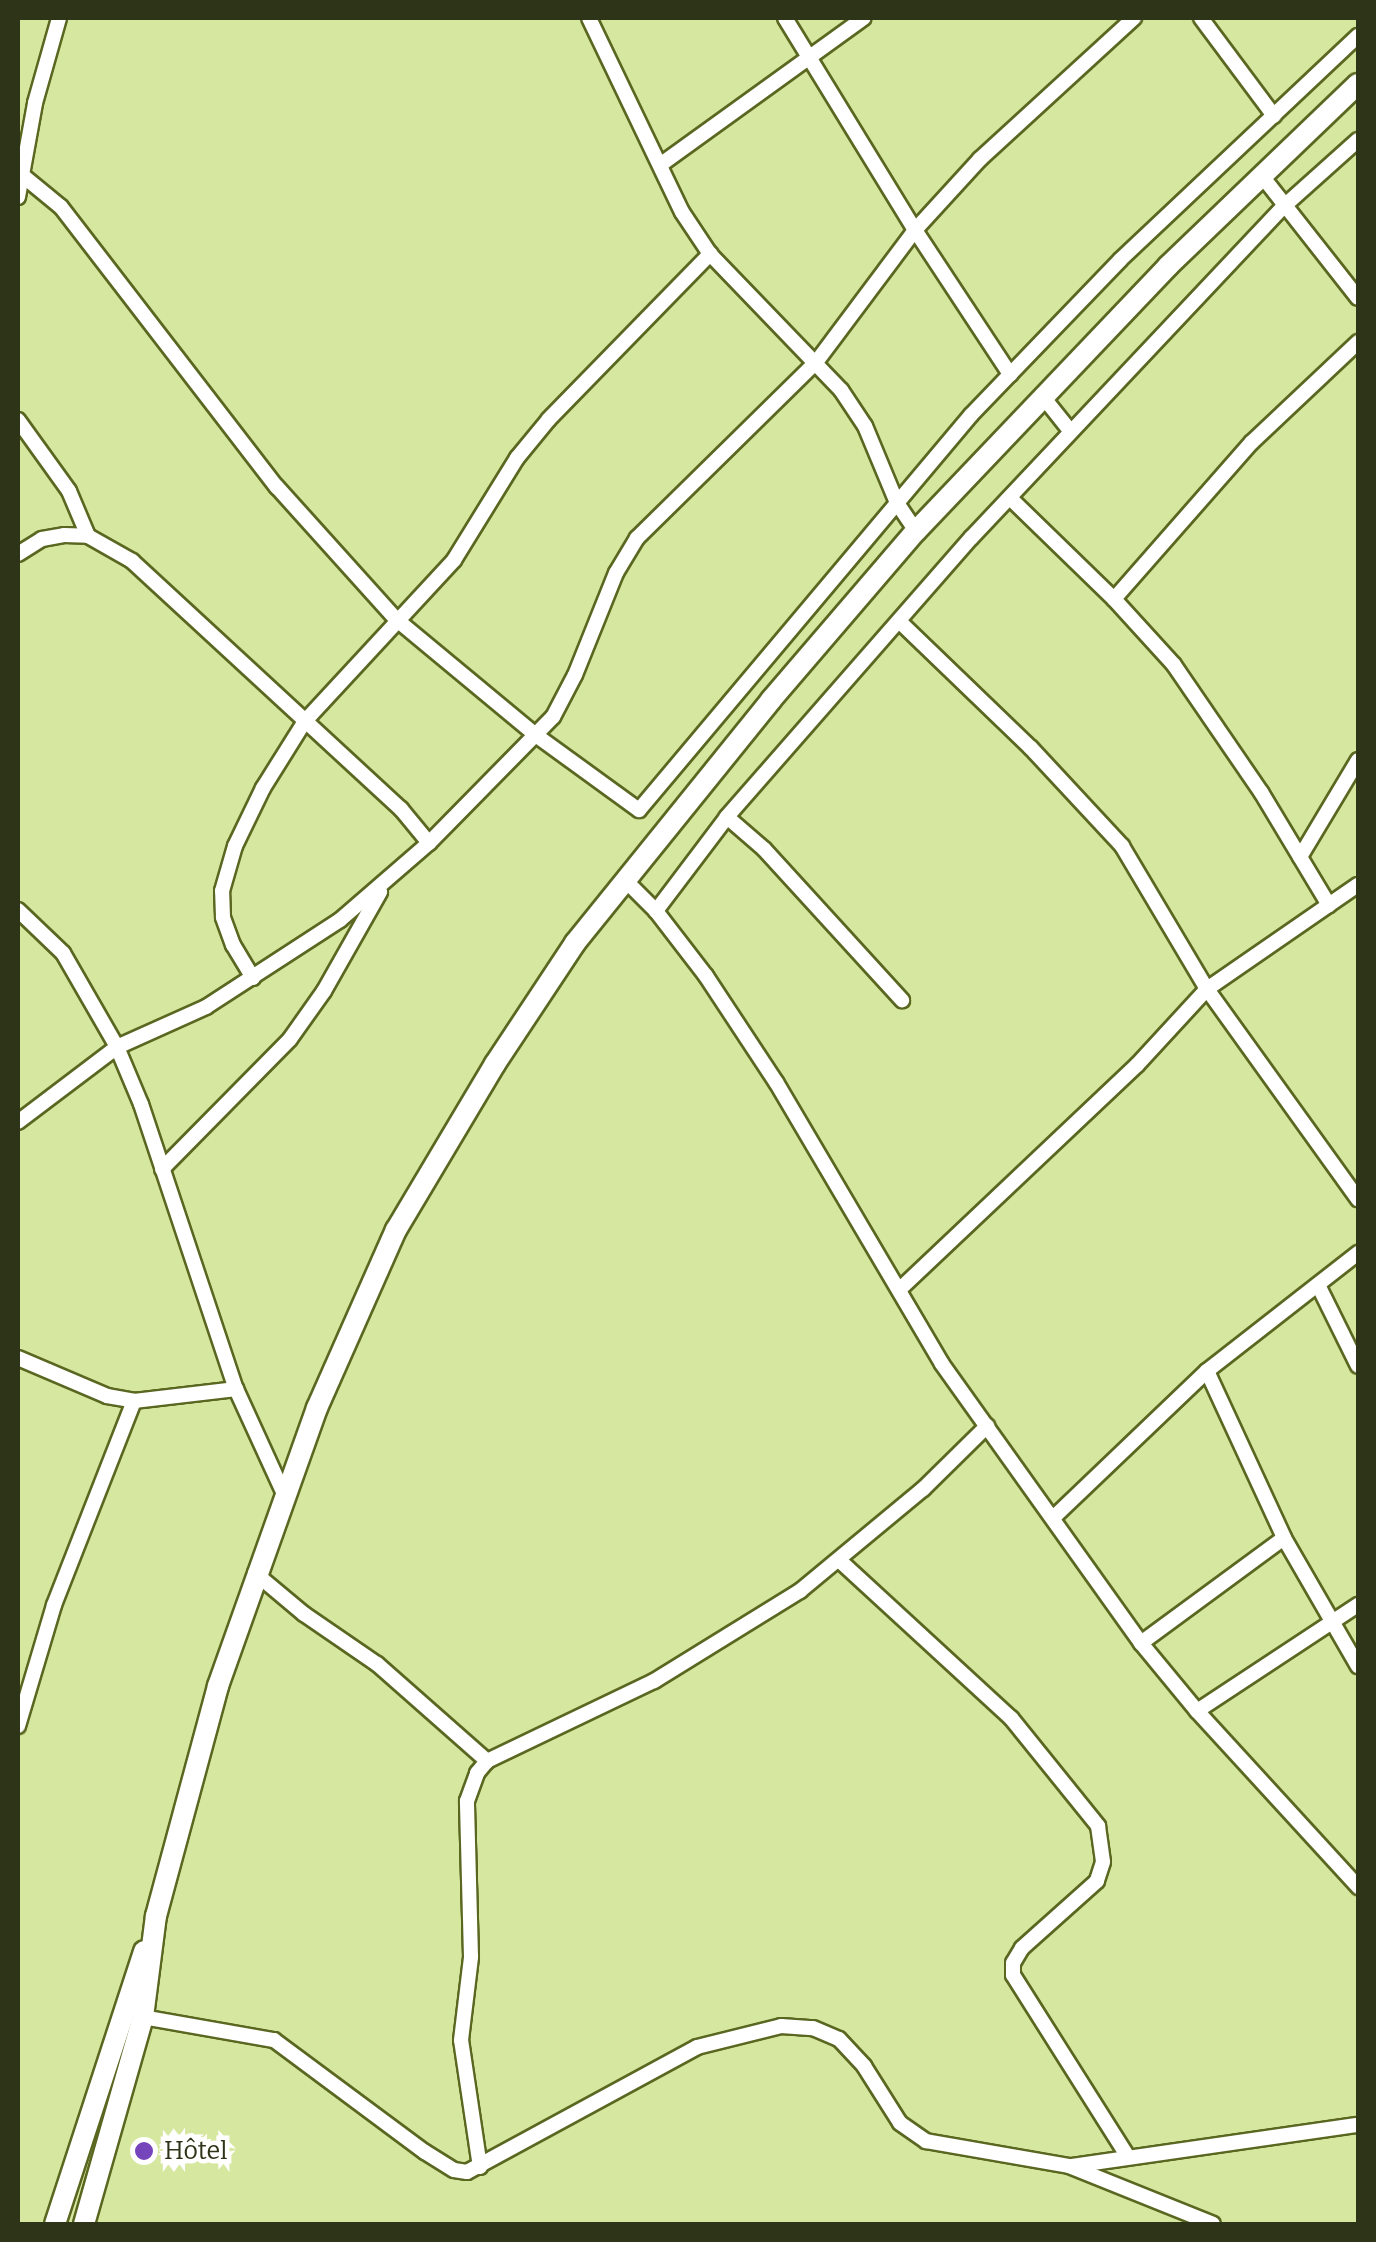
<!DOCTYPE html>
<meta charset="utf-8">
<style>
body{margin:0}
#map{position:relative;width:1376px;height:2242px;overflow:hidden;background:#d6e79f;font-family:Bitter,serif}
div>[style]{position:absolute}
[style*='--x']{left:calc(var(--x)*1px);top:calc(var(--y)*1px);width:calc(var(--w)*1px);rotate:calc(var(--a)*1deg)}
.roads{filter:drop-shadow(2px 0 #5a6721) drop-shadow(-2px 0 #5a6721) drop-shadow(0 2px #5a6721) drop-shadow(0 -2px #5a6721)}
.minor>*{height:14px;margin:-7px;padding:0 7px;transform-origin:7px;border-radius:7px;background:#fff}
.secondary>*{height:20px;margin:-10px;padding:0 10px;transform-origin:10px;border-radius:10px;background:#fff}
.dots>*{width:28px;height:28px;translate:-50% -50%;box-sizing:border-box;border:5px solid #fff;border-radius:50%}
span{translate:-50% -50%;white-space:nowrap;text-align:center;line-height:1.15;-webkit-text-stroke:9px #fff;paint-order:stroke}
.poi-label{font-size:25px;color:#2e3417}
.left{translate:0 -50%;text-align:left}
.frame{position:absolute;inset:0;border:20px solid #2e3417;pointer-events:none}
</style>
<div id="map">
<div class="roads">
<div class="minor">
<div style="--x:589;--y:18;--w:215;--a:64.4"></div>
<div style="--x:682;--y:212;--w:50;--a:56.3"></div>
<div style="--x:710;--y:254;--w:189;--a:46.1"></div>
<div style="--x:841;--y:390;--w:43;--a:56.3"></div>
<div style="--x:865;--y:426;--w:83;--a:67.4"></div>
<div style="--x:897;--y:503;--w:34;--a:56"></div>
<div style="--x:785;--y:18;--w:249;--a:58.5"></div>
<div style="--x:915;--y:230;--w:173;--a:56.6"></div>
<div style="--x:1201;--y:18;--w:122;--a:53.3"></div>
<div style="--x:1358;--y:140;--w:101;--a:138.2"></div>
<div style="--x:1283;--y:207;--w:455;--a:133.3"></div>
<div style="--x:971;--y:538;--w:371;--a:131.2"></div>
<div style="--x:727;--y:817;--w:118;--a:127.1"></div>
<div style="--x:656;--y:911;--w:82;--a:52.4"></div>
<div style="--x:706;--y:976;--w:127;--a:56.6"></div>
<div style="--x:776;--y:1082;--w:327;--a:59.5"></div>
<div style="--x:942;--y:1364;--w:343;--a:54.5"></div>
<div style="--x:1141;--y:1643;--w:88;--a:50.5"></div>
<div style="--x:1197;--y:1711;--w:239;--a:47.5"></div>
<div style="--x:660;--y:165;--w:251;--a:-35.8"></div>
<div style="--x:22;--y:175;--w:50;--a:39.4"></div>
<div style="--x:61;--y:207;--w:354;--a:52.4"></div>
<div style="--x:277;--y:487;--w:178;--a:48"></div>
<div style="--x:396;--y:619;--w:183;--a:39.7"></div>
<div style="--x:537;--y:736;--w:126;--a:36"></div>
<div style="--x:639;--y:810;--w:516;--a:-49.95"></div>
<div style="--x:971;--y:415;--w:215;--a:-46.1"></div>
<div style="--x:1120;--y:260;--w:327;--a:-43.3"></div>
<div style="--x:1262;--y:176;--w:155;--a:51.8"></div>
<div style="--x:18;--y:197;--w:96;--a:-79.7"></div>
<div style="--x:35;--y:103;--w:88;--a:-74.2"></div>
<div style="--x:1044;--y:398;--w:43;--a:51.5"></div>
<div style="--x:18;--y:420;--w:87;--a:54.3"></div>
<div style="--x:69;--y:491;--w:49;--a:67.1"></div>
<div style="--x:1010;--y:498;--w:145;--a:44.2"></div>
<div style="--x:1114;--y:599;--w:89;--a:47.7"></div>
<div style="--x:1174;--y:665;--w:154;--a:55.6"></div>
<div style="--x:1261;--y:792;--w:132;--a:59"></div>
<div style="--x:18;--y:554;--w:28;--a:-32"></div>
<div style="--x:42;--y:539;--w:22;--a:-10"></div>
<div style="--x:64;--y:535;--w:24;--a:2"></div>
<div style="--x:88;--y:536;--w:51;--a:29.6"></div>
<div style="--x:132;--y:561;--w:366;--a:42.7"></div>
<div style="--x:401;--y:809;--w:44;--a:50.5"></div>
<div style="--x:1114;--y:599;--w:209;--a:-48.7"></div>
<div style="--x:1252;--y:442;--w:146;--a:-43.3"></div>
<div style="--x:900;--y:622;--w:182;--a:43.9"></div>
<div style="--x:1031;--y:748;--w:134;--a:47.1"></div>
<div style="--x:1122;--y:846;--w:166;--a:59.3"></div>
<div style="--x:1207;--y:989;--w:259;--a:54.3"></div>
<div style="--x:727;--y:817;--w:49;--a:40.9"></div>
<div style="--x:764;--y:849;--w:205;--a:47.6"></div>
<div style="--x:1300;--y:857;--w:113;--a:-59.1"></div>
<div style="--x:624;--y:879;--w:45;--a:45"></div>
<div style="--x:18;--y:910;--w:62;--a:43.7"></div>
<div style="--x:63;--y:953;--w:108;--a:60.1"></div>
<div style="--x:117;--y:1047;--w:62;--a:67.2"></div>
<div style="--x:141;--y:1104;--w:300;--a:71.6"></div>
<div style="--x:236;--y:1389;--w:118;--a:65.4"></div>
<div style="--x:253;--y:978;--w:39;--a:-121"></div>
<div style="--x:233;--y:945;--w:30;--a:-110"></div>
<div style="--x:223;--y:917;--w:26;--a:-92"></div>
<div style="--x:222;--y:891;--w:47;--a:-73.9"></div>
<div style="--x:235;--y:846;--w:64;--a:-64.2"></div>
<div style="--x:263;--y:788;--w:79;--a:-57.9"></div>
<div style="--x:305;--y:721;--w:219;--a:-47.2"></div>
<div style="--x:454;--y:560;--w:120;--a:-58.3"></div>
<div style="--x:517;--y:458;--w:50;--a:-50.6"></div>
<div style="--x:549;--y:419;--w:231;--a:-45.7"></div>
<div style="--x:18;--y:1122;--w:124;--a:-37.1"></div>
<div style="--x:117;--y:1047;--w:98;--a:-24.2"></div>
<div style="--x:206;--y:1007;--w:160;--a:-33"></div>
<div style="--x:340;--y:920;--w:118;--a:-40.9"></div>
<div style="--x:429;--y:843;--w:177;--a:-45.5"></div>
<div style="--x:553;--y:717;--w:47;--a:-62.4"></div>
<div style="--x:575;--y:675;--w:110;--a:-68.1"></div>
<div style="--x:616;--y:573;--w:41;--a:-59"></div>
<div style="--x:637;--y:538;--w:252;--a:-44.5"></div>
<div style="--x:817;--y:361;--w:164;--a:-53.2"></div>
<div style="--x:915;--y:230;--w:96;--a:-47.5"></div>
<div style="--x:980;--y:159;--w:209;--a:-42.5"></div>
<div style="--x:162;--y:1169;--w:182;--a:-45.4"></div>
<div style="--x:290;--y:1039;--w:59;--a:-54.7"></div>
<div style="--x:324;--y:991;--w:114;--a:-60.5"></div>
<div style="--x:1318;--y:1285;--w:90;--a:63.7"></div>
<div style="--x:899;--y:1290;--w:328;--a:-43.4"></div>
<div style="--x:1137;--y:1065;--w:103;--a:-47.4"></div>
<div style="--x:1207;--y:989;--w:183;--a:-34.6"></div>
<div style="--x:18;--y:1358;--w:97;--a:23.1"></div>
<div style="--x:107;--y:1396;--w:27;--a:10"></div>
<div style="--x:134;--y:1401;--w:103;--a:-6.7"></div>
<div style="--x:1207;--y:1371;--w:184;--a:65.2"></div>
<div style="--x:1284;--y:1538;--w:148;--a:60"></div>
<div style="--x:1053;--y:1518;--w:213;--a:-43.7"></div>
<div style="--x:1207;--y:1371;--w:192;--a:-38"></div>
<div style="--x:839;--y:1560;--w:234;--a:42.6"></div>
<div style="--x:1011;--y:1718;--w:139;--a:51.1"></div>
<div style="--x:1098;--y:1826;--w:36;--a:82"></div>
<div style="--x:1103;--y:1862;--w:20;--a:108"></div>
<div style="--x:1097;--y:1881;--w:101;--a:138.2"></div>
<div style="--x:1022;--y:1948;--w:17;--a:121"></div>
<div style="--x:1013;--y:1963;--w:12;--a:90"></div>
<div style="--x:1013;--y:1975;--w:215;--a:57.7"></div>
<div style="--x:255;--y:1573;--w:64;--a:39.9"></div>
<div style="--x:304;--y:1614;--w:88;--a:34.4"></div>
<div style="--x:377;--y:1664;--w:147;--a:41.4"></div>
<div style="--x:1141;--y:1643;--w:177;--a:-36.3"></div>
<div style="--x:1197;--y:1711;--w:193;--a:-33.4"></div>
<div style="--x:18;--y:1726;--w:126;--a:-73.4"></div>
<div style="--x:54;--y:1605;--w:219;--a:-68.6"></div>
<div style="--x:143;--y:2017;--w:133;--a:10"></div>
<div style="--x:274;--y:2040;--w:188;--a:36.6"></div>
<div style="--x:425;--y:2152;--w:34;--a:32"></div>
<div style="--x:454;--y:2170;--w:13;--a:9"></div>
<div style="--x:467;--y:2172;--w:262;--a:-28.5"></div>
<div style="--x:697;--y:2047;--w:87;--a:-14"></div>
<div style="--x:781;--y:2026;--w:32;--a:4"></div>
<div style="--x:813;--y:2028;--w:28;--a:23"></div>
<div style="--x:839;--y:2039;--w:37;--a:47"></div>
<div style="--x:864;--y:2066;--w:67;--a:57.7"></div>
<div style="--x:900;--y:2123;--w:32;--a:35"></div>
<div style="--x:926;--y:2141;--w:145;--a:9.9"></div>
<div style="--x:1069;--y:2166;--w:155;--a:21.9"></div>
<div style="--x:1072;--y:2166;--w:289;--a:-8.2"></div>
<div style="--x:480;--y:2167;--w:128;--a:-98.5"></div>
<div style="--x:461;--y:2040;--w:84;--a:-83.1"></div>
<div style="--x:471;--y:1957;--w:156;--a:-91.5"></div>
<div style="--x:467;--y:1801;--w:30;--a:-70"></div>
<div style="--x:477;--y:1773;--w:16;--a:-50"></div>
<div style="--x:487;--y:1761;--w:185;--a:-25.6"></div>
<div style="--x:654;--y:1681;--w:172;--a:-31.7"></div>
<div style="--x:800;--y:1591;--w:160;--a:-39.7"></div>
<div style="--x:923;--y:1489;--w:90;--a:-44.5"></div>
</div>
<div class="secondary">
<div style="--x:55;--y:2224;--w:287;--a:-71.9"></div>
<div style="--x:84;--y:2224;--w:215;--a:-74.1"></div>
<div style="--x:143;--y:2017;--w:102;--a:-82.7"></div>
<div style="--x:156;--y:1916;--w:238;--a:-74.9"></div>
<div style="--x:218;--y:1686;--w:295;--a:-70.4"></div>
<div style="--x:317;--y:1408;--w:195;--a:-66.1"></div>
<div style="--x:396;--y:1230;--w:193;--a:-59.2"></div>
<div style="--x:495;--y:1064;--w:145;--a:-56.5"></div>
<div style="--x:575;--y:943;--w:312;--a:-51.1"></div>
<div style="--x:771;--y:700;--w:223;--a:-49.4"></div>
<div style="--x:916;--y:531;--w:366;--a:-46.4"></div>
<div style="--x:1168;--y:266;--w:263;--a:-43.8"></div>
</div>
</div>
<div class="dots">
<div style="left:144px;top:2151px;background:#7645bc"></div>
</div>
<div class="poi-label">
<span class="left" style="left:164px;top:2151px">Hôtel</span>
</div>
<div class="frame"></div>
</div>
